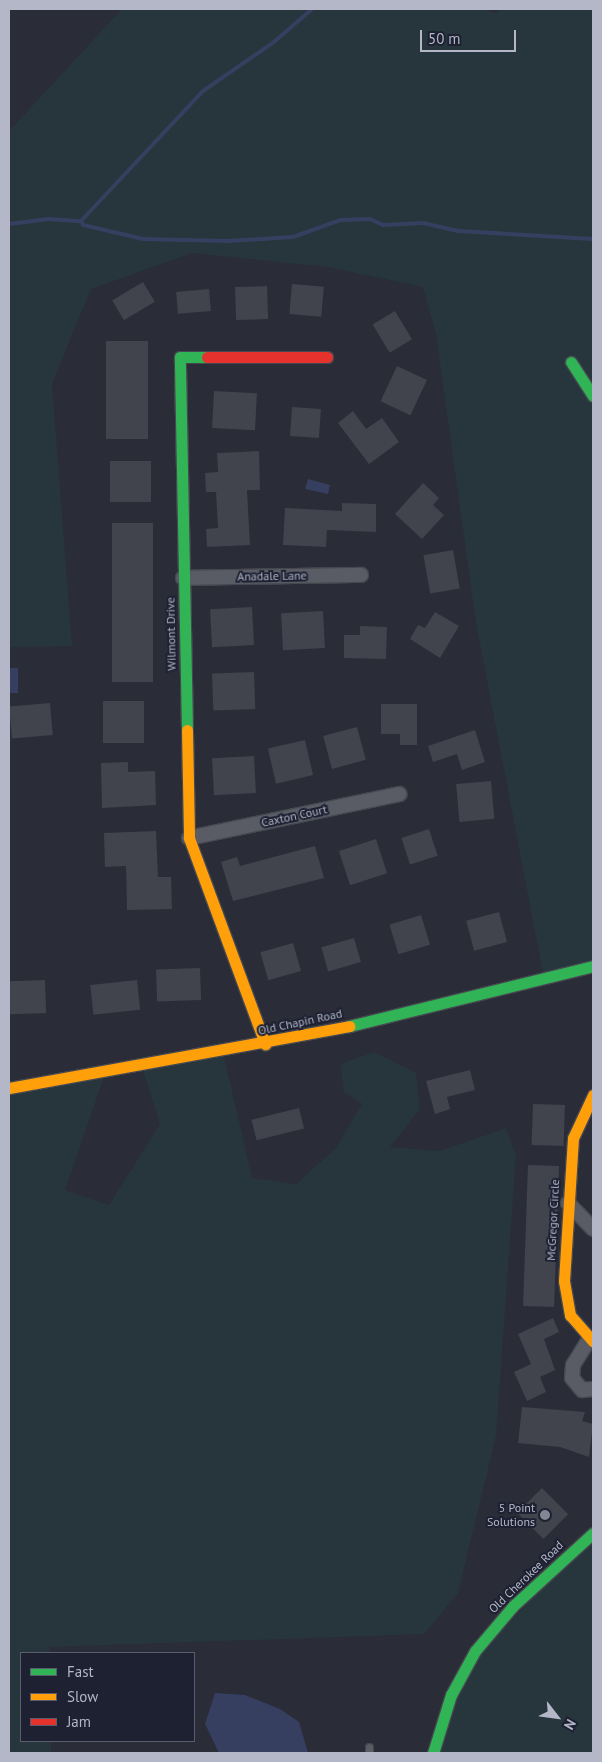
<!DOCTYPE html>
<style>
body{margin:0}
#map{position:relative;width:602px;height:1762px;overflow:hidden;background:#2a2c37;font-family:"PT Sans",sans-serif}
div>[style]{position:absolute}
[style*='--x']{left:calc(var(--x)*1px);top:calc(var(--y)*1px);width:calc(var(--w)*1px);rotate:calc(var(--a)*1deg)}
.green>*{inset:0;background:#27353d}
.water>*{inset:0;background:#363f60;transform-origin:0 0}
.stream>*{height:4px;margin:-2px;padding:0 2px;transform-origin:2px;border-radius:2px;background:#363f60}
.building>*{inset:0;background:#41434d;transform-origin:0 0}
.roads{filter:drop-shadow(1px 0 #464850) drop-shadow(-1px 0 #464850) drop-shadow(0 1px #464850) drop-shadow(0 -1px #464850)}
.lane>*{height:7px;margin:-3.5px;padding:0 3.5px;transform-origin:3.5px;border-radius:3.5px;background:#595c65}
.street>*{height:14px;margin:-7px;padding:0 7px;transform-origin:7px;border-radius:7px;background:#595c65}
.fast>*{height:11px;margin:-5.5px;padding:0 5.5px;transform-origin:5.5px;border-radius:5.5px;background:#30b455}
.slow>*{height:11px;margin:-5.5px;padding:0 5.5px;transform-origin:5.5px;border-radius:5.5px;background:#ff9f0a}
.jam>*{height:11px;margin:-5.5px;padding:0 5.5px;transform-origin:5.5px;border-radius:5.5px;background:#e5322d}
.dots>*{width:14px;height:14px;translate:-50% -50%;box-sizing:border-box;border:2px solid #1d2132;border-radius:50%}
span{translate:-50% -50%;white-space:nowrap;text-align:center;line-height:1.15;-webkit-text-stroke:4px #1d2132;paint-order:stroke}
.street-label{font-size:12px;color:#b3b7c8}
.poi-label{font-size:12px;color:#b3b7c8}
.right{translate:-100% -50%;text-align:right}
.frame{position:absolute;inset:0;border:10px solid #b3b7c8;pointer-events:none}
.legend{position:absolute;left:20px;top:1652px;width:175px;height:90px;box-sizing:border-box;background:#1d2132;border:1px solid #595d6e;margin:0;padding:6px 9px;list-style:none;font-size:15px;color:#b3b7c8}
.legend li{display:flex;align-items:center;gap:10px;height:25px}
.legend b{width:25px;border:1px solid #595d6e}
.north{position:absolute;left:532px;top:1692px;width:50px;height:50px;-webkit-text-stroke:4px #1d2132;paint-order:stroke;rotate:120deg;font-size:14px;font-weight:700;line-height:20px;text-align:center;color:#b3b7c8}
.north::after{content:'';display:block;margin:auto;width:18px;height:22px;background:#b3b7c8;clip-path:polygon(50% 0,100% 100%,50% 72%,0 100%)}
.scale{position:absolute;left:420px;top:30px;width:96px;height:22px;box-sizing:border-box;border:2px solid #b3b7c8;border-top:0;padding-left:6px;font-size:15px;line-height:18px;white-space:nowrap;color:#b3b7c8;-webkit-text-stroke:4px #1d2132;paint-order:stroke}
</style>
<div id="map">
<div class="green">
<div style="clip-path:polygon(122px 9px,482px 9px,496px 13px,499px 9px,593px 9px,593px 966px,544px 979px,476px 623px,436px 334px,423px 287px,328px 267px,192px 253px,91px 289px,52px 384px,72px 646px,9px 647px,9px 131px)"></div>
<div style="clip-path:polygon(223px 1052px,252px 1178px,296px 1184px,336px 1148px,362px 1104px,344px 1092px,340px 1064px,374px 1052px,416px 1073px,420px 1109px,390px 1147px,440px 1151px,506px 1128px,516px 1155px,496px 1436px,458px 1593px,424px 1634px,49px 1647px,49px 1653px,21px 1653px,21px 1741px,51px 1741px,51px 1753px,9px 1753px,9px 1088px,105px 1074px,65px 1190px,109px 1205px,160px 1124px,142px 1067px)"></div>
<div style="clip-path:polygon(593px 1533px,593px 1753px,433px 1753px,462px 1673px)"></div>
</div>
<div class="water">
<div style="clip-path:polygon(308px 479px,330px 485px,328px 494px,305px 489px)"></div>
<div style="left:9px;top:668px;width:9px;height:25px"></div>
<div style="clip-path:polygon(215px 1693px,245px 1695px,280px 1709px,299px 1722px,308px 1753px,219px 1753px,205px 1724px)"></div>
</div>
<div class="stream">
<div style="--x:81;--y:221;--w:178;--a:-46.8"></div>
<div style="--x:203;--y:91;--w:86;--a:-34.6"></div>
<div style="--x:274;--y:42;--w:50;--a:-41"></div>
<div style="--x:9;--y:224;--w:40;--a:-7.1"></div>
<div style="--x:49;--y:219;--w:32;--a:4"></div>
<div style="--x:81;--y:221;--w:4;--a:63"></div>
<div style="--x:83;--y:225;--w:62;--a:13.1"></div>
<div style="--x:143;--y:239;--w:85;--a:1.3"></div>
<div style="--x:228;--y:241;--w:65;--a:-3.5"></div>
<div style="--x:293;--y:237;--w:51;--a:-19.5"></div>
<div style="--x:341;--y:220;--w:29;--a:-2"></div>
<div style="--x:370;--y:219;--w:14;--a:25"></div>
<div style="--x:383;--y:225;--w:40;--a:-2.9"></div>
<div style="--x:423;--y:223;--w:37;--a:13"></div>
<div style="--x:459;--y:231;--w:134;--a:3.4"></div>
</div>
<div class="building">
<div style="left:143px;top:282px;width:23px;height:36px;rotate:59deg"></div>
<div style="left:292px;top:284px;width:32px;height:30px;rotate:5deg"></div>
<div style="left:267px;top:286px;width:33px;height:32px;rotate:88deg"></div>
<div style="left:209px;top:289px;width:22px;height:33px;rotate:85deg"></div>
<div style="left:395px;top:311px;width:33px;height:26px;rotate:59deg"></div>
<div style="left:106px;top:341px;width:42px;height:98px"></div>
<div style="left:397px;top:366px;width:33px;height:39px;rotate:25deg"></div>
<div style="left:214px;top:391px;width:43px;height:37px;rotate:3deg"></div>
<div style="left:292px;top:407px;width:29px;height:29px;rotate:4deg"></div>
<div style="clip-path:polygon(353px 411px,366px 429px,382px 418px,399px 442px,369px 464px,338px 423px)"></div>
<div style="clip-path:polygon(259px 451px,260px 490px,247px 490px,250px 545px,207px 547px,206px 529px,218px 528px,216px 492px,206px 492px,205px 473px,218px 472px,217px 453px)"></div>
<div style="left:110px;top:461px;width:41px;height:41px"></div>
<div style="clip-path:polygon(423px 483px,439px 498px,433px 505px,444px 515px,422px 539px,395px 514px)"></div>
<div style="clip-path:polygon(342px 503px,376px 504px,376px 532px,327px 530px,326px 547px,283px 545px,285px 508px,342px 511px)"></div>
<div style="left:112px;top:523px;width:41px;height:159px"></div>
<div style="left:453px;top:550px;width:39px;height:30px;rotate:80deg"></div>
<div style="left:252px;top:607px;width:38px;height:42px;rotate:87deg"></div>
<div style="left:323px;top:611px;width:37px;height:42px;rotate:87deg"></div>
<div style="clip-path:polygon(435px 612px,459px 626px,440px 658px,410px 639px,418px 625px,425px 628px)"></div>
<div style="clip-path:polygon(360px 626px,387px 627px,386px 659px,344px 658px,344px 635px,360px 635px)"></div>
<div style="left:254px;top:672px;width:37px;height:42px;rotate:88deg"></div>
<div style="left:144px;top:701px;width:42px;height:41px;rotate:90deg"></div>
<div style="left:50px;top:703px;width:32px;height:41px;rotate:85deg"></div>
<div style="clip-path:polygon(381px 704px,417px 704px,417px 745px,400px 745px,400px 734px,381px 734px)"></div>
<div style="left:357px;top:727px;width:34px;height:35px;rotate:75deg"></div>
<div style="clip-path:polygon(475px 730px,485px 762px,462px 770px,457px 754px,433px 762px,428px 746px)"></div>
<div style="left:305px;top:740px;width:36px;height:38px;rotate:77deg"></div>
<div style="left:254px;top:756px;width:37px;height:42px;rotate:87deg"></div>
<div style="clip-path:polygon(128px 762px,128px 772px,155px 771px,156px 805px,102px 808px,101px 763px)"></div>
<div style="left:491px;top:781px;width:38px;height:35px;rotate:85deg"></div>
<div style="left:429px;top:829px;width:28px;height:29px;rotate:72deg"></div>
<div style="clip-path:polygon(156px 831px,158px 877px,171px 877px,172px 909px,127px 910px,126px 866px,105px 867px,104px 833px)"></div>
<div style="left:376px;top:839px;width:36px;height:39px;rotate:72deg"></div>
<div style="clip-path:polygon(315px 846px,324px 878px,233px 901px,221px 862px,237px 857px,240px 866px)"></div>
<div style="left:499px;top:912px;width:31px;height:34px;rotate:75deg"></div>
<div style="left:421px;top:915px;width:31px;height:33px;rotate:73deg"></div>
<div style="left:354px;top:938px;width:25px;height:34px;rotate:74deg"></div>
<div style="left:293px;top:943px;width:29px;height:34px;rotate:74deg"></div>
<div style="left:200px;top:968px;width:32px;height:44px;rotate:88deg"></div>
<div style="left:45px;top:980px;width:33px;height:36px;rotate:88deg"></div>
<div style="left:137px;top:980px;width:30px;height:47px;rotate:84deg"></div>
<div style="clip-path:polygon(470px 1070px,475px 1090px,447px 1097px,450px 1109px,435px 1114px,426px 1081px)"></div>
<div style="left:533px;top:1104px;width:32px;height:41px;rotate:2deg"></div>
<div style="left:299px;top:1108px;width:21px;height:49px;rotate:76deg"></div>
<div style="left:528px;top:1165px;width:31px;height:141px;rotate:2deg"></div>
<div style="clip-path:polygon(553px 1318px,559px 1332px,544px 1339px,555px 1370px,540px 1377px,546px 1392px,527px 1401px,514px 1372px,531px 1364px,518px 1334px)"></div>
<div style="clip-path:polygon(522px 1407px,585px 1412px,582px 1421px,593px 1424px,589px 1457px,560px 1447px,518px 1443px)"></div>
<div style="left:542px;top:1488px;width:37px;height:35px;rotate:45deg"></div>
</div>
<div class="roads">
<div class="lane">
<div style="--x:369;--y:1753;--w:6;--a:-90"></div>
</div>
<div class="street">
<div style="--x:183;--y:578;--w:178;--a:-1"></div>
<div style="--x:189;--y:838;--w:215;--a:-11.8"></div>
<div style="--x:568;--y:1203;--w:36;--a:46"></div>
<div style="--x:590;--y:1338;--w:32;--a:122"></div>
<div style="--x:573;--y:1365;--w:13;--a:94"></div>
<div style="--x:572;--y:1378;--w:16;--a:50"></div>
<div style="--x:582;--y:1390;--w:11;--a:-5"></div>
</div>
<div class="fast">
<div style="--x:571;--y:362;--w:40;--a:57.1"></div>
<div style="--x:187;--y:730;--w:373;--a:-91.1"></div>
<div style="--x:180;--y:357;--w:27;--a:0"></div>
<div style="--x:349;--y:1026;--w:251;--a:-13.8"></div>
<div style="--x:433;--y:1753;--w:61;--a:-72.8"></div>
<div style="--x:451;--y:1695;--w:50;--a:-61.4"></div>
<div style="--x:475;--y:1651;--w:59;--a:-49.8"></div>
<div style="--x:513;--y:1606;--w:108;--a:-42.4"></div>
</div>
<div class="slow">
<div style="--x:187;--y:730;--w:108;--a:88.9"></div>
<div style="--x:189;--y:838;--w:220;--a:69.7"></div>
<div style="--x:9;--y:1088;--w:346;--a:-10.3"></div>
<div style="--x:593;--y:1095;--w:47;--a:114.9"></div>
<div style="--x:573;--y:1138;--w:143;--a:93.6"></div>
<div style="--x:564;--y:1281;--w:35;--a:80"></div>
<div style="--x:570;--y:1315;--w:35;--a:49"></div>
</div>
<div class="jam">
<div style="--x:207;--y:357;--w:120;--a:0"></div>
</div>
</div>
<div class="dots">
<div style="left:545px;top:1515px;background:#838695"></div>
</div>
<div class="street-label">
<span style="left:272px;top:576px;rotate:-1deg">Anadale Lane</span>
<span style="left:171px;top:634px;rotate:-91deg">Wilmont Drive</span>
<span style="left:294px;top:816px;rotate:-12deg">Caxton Court</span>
<span style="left:300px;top:1022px;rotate:-12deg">Old Chapin Road</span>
<span style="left:553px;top:1220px;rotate:-87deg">McGregor Circle</span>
<span style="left:526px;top:1577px;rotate:-44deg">Old Cherokee Road</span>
</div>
<div class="poi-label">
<span class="right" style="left:535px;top:1515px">5 Point<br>Solutions</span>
</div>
<div class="frame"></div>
<ul class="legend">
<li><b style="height:6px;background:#30b455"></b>Fast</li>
<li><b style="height:6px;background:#ff9f0a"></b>Slow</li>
<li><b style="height:6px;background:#e5322d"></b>Jam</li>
</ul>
<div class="north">N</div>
<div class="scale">50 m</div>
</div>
